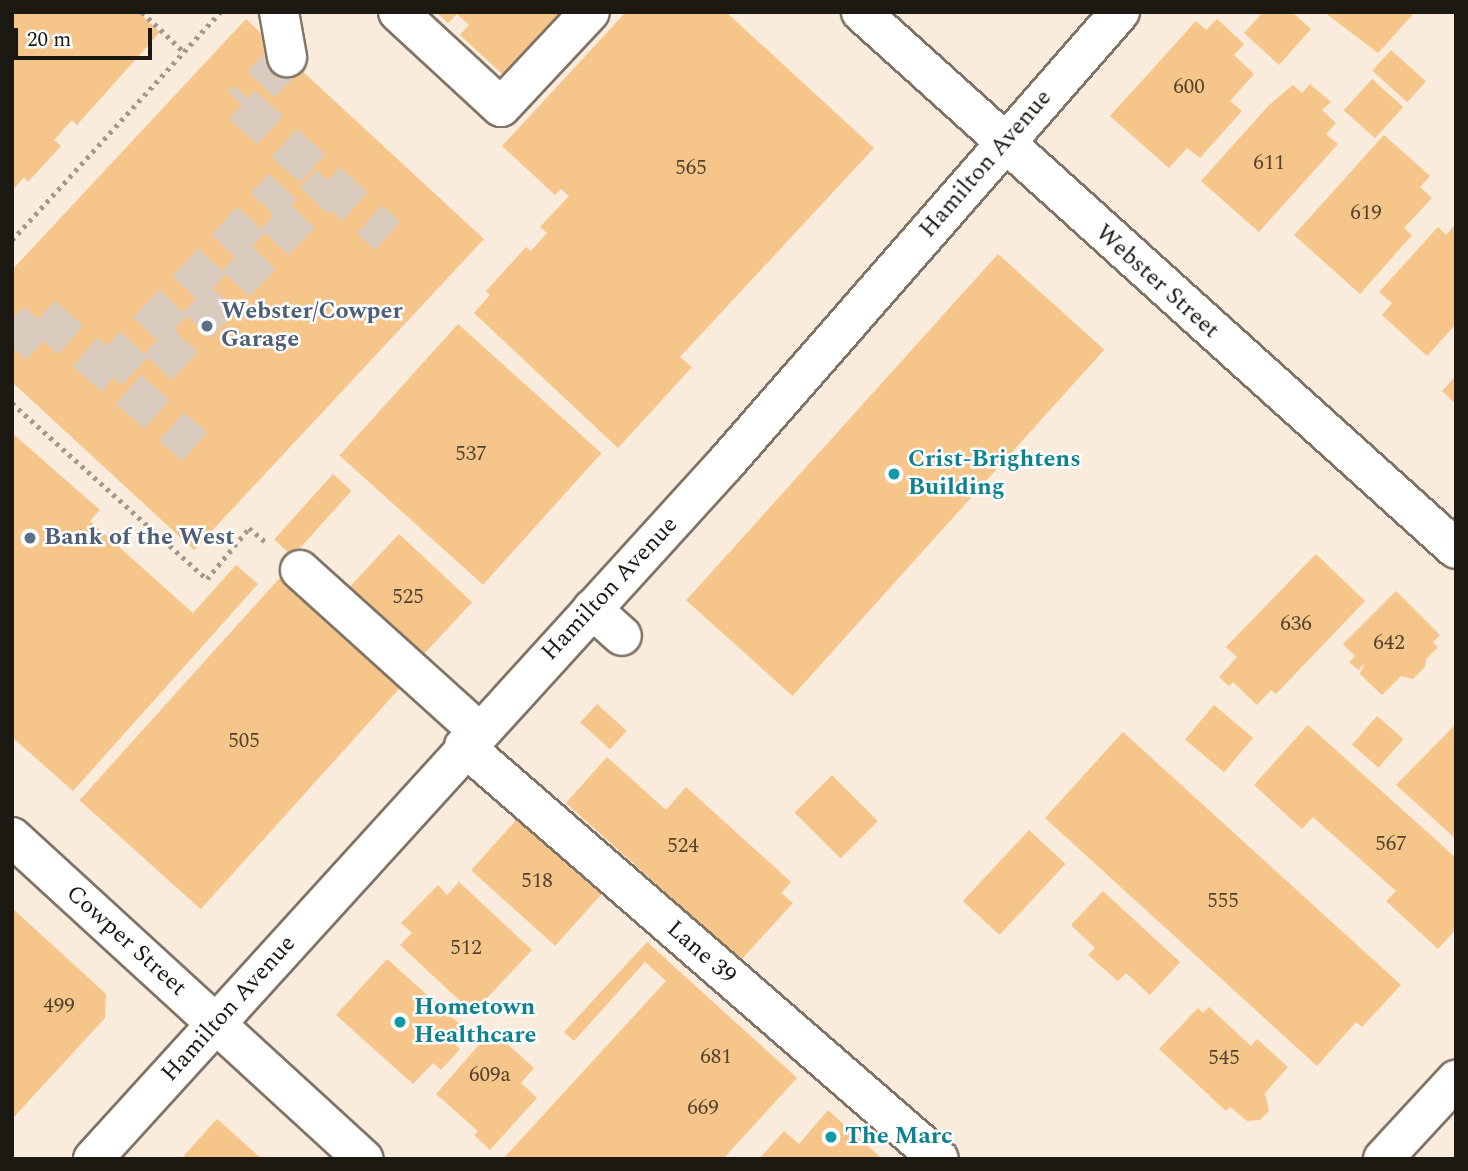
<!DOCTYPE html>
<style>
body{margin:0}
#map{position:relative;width:1468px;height:1171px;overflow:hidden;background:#faecdc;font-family:Spectral,serif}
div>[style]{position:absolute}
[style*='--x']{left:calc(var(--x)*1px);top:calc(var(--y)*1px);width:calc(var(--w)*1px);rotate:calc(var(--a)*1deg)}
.building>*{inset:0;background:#f6c589;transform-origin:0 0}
.minor-tunnel>*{height:38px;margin-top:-19px;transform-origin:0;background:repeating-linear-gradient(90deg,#d9ccbe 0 38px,transparent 0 57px)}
.path>*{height:4.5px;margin-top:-2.25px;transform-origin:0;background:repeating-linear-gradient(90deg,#a2988c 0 3.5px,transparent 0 8.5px)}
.roads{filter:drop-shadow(2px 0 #807466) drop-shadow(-2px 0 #807466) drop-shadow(0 2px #807466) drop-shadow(0 -2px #807466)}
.minor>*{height:38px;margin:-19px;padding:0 19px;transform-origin:19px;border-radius:19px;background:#fff}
.dots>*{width:19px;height:19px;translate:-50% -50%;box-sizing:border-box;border:4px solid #fff;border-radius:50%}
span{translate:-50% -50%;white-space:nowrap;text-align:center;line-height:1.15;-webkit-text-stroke:5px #fff;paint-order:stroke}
.number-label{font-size:21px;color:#524330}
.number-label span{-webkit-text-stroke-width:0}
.street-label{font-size:24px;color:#1c1812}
.service-label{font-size:24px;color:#4e5e75;font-weight:700}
.left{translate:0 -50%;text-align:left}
.culture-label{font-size:24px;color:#0d838f;font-weight:700}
.frame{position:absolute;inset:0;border:14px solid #1c1812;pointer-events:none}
.scale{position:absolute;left:14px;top:28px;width:138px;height:32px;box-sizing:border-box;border:4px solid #1c1812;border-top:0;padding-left:9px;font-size:21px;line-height:24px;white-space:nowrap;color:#1c1812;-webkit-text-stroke:5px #fff;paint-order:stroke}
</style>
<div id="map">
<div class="building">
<div style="clip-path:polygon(12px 12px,138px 12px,160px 32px,77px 125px,72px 120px,54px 140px,61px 146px,28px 182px,24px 177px,12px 191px)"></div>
<div style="clip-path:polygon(436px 12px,585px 12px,515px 86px,460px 35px,469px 25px,457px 14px,448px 23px)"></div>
<div style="clip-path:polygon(626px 12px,726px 12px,874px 148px,680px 357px,692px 367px,618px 448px,474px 313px,490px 295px,486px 291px,526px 247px,531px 251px,547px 233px,540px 227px,569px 196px,561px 189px,555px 195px,502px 146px)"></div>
<div style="clip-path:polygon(1263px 12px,1292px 12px,1311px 29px,1279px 65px,1244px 33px)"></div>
<div style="clip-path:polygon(1324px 12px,1415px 12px,1378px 53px)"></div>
<div style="clip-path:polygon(246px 19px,484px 239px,194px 550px,12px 382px,12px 270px)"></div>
<div style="clip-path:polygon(1217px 19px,1244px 44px,1234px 55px,1254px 74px,1230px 101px,1242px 111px,1200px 158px,1187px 148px,1169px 168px,1110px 116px,1196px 21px,1206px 30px)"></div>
<div style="left:1391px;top:50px;width:47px;height:28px;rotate:42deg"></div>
<div style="left:1372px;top:79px;width:42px;height:42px;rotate:42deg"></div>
<div style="clip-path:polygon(1310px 84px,1331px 102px,1322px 110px,1336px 123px,1326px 134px,1338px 144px,1259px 232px,1201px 181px,1269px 105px,1293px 85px,1302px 93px)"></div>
<div style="clip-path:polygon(1384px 135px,1430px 176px,1420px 187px,1432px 198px,1404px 228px,1412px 235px,1360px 294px,1294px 235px)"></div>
<div style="clip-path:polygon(1456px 224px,1456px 324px,1427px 356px,1382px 315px,1392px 303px,1379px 292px,1438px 227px,1446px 235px)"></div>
<div style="left:998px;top:254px;width:143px;height:466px;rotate:42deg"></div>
<div style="left:458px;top:324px;width:193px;height:177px;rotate:42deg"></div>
<div style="clip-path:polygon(1456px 376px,1456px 404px,1442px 391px)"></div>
<div style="clip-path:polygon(12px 433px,100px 510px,90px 521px,193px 613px,236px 565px,258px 584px,73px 791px,12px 737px)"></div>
<div style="left:333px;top:474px;width:25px;height:88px;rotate:42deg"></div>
<div style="left:399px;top:534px;width:100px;height:81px;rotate:43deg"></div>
<div style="clip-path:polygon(1316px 554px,1365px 601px,1276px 694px,1271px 690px,1257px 705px,1233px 682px,1229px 686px,1219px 677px,1237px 657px,1226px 647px)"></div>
<div style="left:285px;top:572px;width:163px;height:307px;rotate:42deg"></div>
<div style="clip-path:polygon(1396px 591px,1440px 635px,1433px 642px,1438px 647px,1426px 659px,1425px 667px,1413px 679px,1401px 676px,1382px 695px,1360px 674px,1365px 663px,1358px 670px,1349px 662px,1355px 656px,1343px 644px)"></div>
<div style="left:597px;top:704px;width:40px;height:25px;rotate:42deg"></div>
<div style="left:1214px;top:705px;width:51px;height:45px;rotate:40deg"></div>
<div style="left:1377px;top:716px;width:35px;height:38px;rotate:41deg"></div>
<div style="clip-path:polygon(1456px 724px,1456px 839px,1396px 785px)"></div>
<div style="clip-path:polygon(1308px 725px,1456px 858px,1456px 929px,1438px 949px,1386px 901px,1396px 891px,1313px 817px,1302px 829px,1254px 785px)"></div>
<div style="clip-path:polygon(1123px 732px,1401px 985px,1362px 1027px,1356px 1022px,1317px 1066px,1045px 818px)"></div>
<div style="clip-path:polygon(607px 757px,666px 810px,686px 787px,791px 882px,781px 893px,793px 903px,741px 960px,566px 803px)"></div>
<div style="left:832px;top:775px;width:65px;height:53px;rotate:45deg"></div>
<div style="left:520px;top:816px;width:113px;height:73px;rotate:42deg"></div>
<div style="left:1029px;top:830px;width:50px;height:97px;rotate:43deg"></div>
<div style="clip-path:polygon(459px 882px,532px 950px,473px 1013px,400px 945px,412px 933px,401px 923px,438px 885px,447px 895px)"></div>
<div style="clip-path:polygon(1103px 891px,1180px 962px,1150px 995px,1126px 973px,1118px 981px,1088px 955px,1095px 948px,1071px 925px)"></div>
<div style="clip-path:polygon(12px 908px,106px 994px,105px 1018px,12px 1119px)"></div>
<div style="clip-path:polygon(647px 942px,797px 1078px,723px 1159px,503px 1159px,666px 981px,645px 962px,574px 1041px,564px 1032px)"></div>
<div style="clip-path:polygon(387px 959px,464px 1028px,452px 1042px,460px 1049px,441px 1070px,433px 1063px,413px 1084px,336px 1015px)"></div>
<div style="clip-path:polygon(1209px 1007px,1251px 1046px,1257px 1039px,1288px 1067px,1265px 1093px,1269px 1111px,1260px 1120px,1247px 1121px,1230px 1107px,1226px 1111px,1159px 1049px,1198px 1008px,1203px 1013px)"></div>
<div style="clip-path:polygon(492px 1030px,534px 1068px,521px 1083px,537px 1098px,490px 1150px,474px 1135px,478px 1131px,436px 1094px)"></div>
<div style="clip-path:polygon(828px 1110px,882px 1159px,759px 1159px,784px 1131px,799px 1144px)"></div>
<div style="clip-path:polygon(217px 1119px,262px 1159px,181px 1159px)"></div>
</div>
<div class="minor-tunnel">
<div style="--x:287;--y:57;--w:66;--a:133.2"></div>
<div style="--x:242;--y:105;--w:196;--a:41.9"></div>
<div style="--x:12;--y:347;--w:44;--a:-46.8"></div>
<div style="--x:42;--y:315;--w:202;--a:40.8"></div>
<div style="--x:158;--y:367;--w:252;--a:-46.9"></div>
<div style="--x:108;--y:372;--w:255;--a:-46.7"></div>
</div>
<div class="path">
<div style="--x:142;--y:12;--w:58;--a:43.6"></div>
<div style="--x:12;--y:240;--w:309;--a:-47.6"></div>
<div style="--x:12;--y:403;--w:263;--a:42.1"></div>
<div style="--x:207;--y:579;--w:66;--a:-50.5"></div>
<div style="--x:249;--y:528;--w:23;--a:40"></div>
</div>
<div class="roads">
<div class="minor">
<div style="--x:279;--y:12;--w:46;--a:79.9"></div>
<div style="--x:398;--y:12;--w:140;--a:42.7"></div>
<div style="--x:501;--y:107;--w:130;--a:-46.9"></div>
<div style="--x:861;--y:12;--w:801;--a:42.07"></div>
<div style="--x:300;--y:570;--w:240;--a:42.1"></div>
<div style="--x:592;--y:609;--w:40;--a:42"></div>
<div style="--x:464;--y:746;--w:629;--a:41.01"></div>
<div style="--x:12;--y:837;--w:477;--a:42.5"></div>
<div style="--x:93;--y:1159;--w:939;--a:-47.72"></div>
<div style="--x:725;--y:464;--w:600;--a:-48.85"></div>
<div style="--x:1383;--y:1159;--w:108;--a:-47.3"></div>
</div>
</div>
<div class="dots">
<div style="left:207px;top:326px;background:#5c6f8a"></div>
<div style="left:894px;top:474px;background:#0f9aa8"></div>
<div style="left:30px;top:538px;background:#5c6f8a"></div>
<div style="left:400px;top:1022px;background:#0f9aa8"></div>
<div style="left:831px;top:1137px;background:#0f9aa8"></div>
</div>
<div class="number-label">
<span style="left:1189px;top:87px">600</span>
<span style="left:1269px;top:163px">611</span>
<span style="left:691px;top:168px">565</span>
<span style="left:1366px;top:213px">619</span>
<span style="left:471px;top:454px">537</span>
<span style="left:408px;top:597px">525</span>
<span style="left:1296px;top:624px">636</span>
<span style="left:1389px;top:643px">642</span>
<span style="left:244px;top:741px">505</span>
<span style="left:1391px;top:844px">567</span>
<span style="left:683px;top:846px">524</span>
<span style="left:537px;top:881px">518</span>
<span style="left:1223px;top:901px">555</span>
<span style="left:466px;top:948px">512</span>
<span style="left:59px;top:1006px">499</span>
<span style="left:716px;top:1057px">681</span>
<span style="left:1224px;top:1058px">545</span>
<span style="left:490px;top:1075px">609a</span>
<span style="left:703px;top:1108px">669</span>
</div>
<div class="street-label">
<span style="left:986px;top:164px;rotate:-49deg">Hamilton Avenue</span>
<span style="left:1157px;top:282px;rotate:42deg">Webster Street</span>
<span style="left:610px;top:589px;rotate:-47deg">Hamilton Avenue</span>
<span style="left:126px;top:941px;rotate:42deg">Cowper Street</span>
<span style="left:701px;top:953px;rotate:41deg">Lane 39</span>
<span style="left:229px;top:1009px;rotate:-48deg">Hamilton Avenue</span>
</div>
<div class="service-label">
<span class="left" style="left:221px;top:326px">Webster/Cowper<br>Garage</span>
<span class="left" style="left:44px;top:538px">Bank of the West</span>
</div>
<div class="culture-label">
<span class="left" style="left:908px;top:474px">Crist-Brightens<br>Building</span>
<span class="left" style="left:414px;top:1022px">Hometown<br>Healthcare</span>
<span class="left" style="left:845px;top:1137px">The Marc</span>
</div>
<div class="frame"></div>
<div class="scale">20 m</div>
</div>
